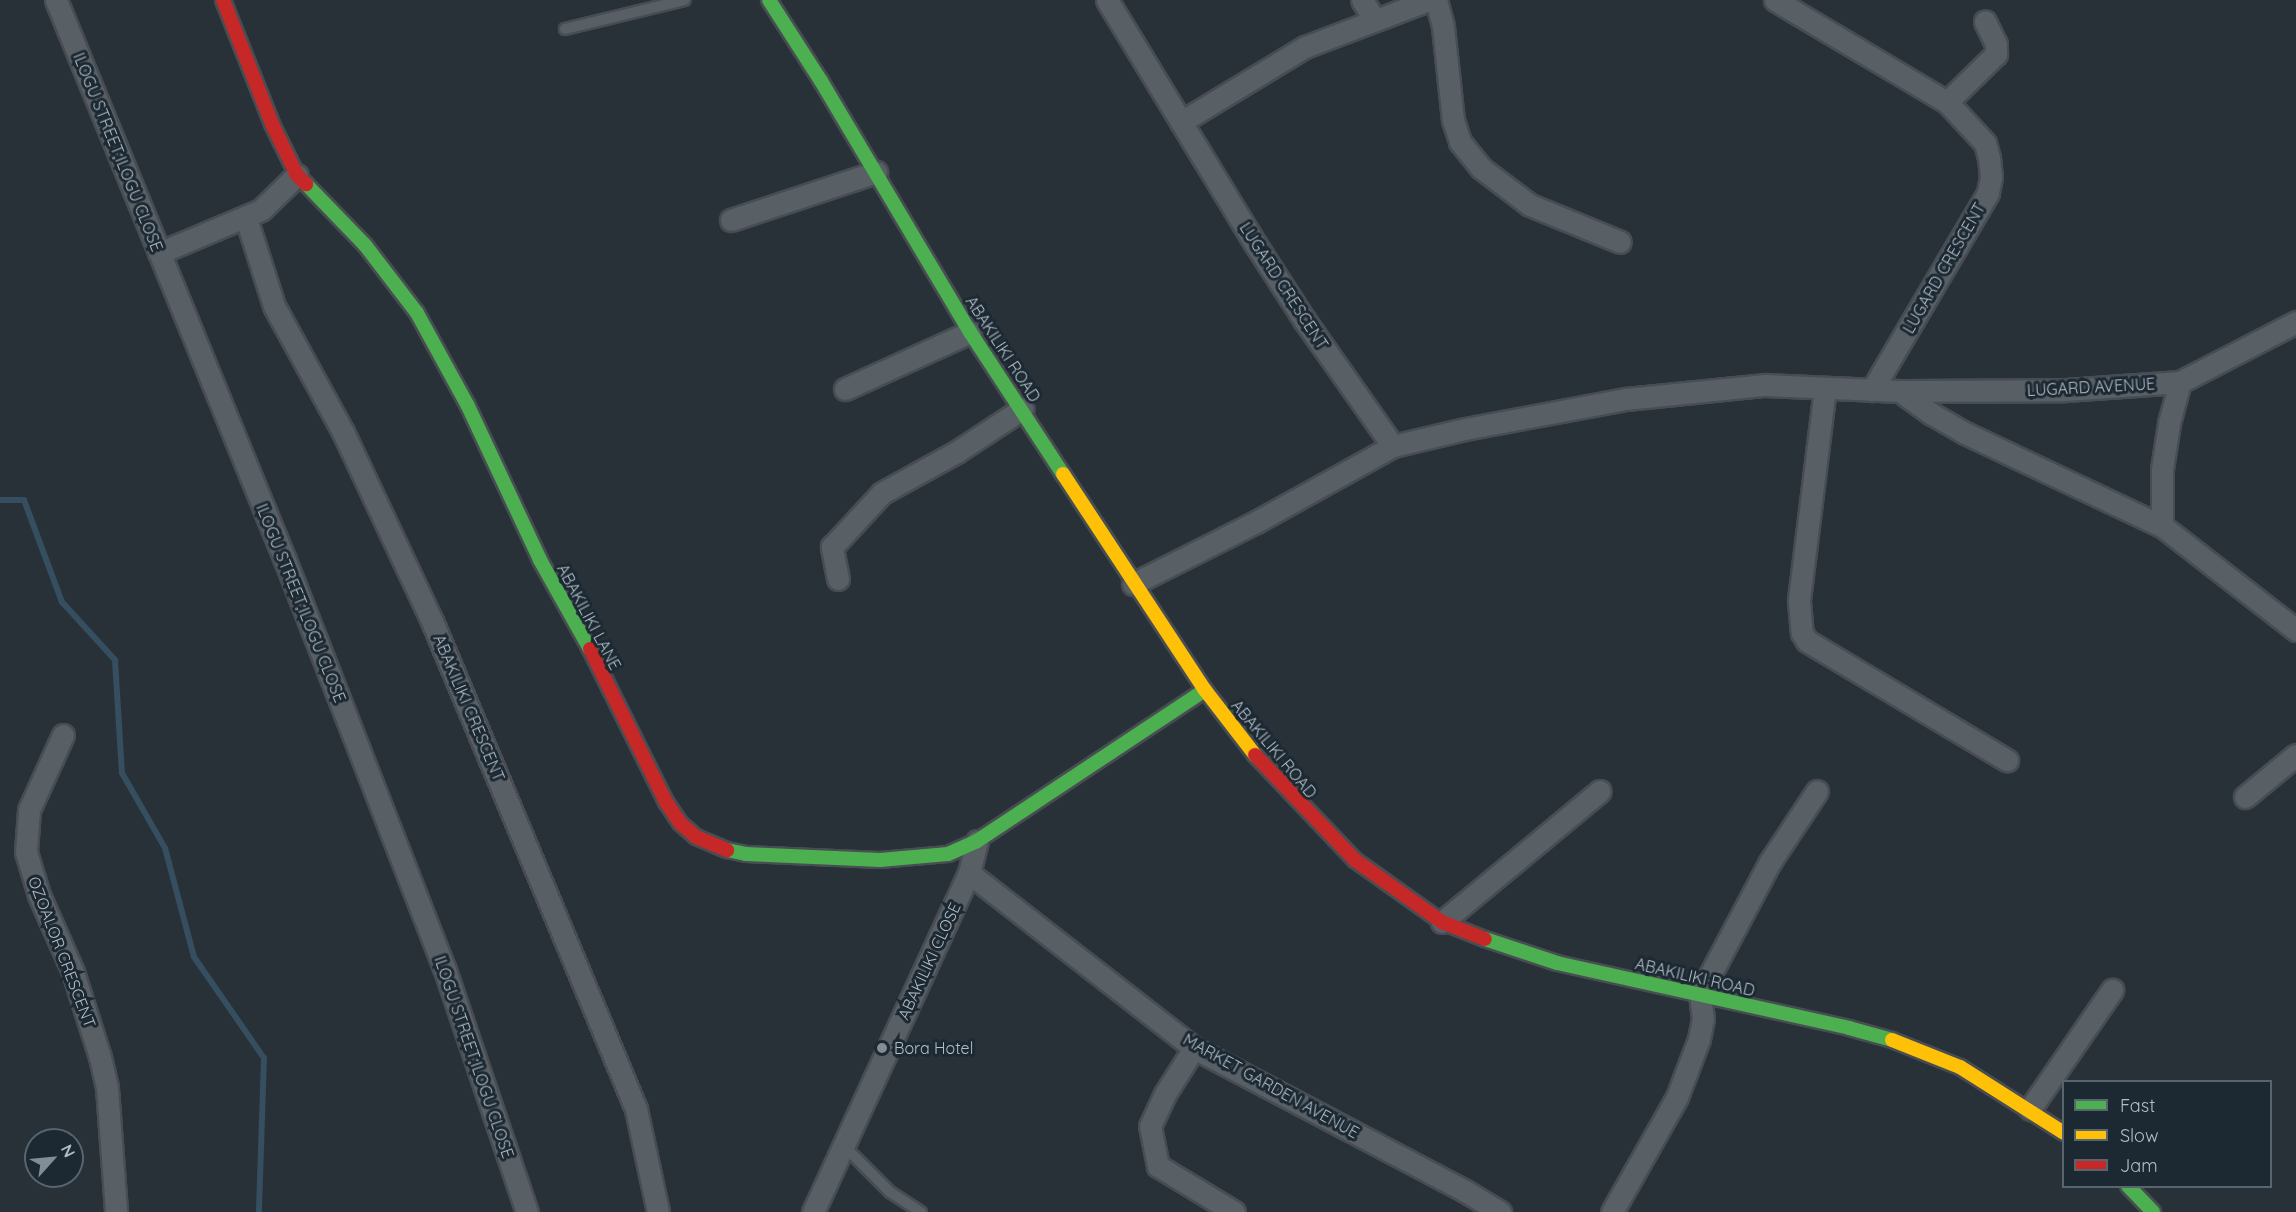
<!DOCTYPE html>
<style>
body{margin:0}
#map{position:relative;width:2296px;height:1212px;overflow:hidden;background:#283137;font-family:Quicksand,sans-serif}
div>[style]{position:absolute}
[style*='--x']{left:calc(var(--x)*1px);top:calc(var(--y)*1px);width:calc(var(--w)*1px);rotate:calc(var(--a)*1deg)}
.stream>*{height:6px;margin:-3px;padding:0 3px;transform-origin:3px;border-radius:3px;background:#354e60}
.roads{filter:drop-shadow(2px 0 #474d52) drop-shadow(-2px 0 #474d52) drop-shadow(0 2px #474d52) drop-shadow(0 -2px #474d52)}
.lane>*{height:10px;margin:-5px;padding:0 5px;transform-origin:5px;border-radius:5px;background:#585f65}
.street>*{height:21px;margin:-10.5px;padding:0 10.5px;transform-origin:10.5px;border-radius:10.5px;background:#585f65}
.fast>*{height:14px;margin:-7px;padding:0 7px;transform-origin:7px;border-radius:7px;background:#4caf50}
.slow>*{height:14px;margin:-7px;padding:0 7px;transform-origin:7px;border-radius:7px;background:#ffc107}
.jam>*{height:14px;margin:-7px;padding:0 7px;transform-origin:7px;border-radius:7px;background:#c62828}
.dots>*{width:16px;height:16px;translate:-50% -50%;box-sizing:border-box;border:3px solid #1c2832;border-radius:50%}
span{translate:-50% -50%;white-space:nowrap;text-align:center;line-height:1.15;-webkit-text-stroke:6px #1c2832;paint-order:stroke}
.street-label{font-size:16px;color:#b2bec8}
.poi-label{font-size:16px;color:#b2bec8}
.left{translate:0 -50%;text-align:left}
.legend{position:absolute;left:2062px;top:1080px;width:210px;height:108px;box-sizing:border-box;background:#1c2832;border:2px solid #58646e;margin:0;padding:8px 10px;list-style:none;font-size:18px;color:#b2bec8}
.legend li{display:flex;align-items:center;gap:12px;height:30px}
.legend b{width:30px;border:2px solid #58646e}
.north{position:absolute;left:24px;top:1128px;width:60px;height:60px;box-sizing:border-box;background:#1c2832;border:2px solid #58646e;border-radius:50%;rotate:63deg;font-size:16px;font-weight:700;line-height:24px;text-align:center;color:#b2bec8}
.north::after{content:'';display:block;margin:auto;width:21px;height:27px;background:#828d95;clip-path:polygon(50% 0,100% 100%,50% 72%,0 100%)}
</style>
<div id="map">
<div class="stream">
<div style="--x:0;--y:500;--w:24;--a:0"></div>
<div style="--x:24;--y:500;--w:109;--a:69.6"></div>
<div style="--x:62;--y:602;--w:79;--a:47.6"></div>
<div style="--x:115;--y:660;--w:113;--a:86.5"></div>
<div style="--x:122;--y:773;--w:86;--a:60.2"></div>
<div style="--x:165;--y:848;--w:113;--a:75.1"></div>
<div style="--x:194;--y:957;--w:123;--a:55.3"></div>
<div style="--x:264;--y:1058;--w:154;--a:91.9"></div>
</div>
<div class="roads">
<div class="lane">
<div style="--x:565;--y:29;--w:123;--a:-13.6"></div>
<div style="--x:843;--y:1145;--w:66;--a:45"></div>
<div style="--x:890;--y:1192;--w:37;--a:33"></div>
</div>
<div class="street">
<div style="--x:56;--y:0;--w:605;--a:67.76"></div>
<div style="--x:285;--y:560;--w:437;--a:68.7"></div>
<div style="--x:444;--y:967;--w:259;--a:71.3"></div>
<div style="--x:1107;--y:0;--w:287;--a:58.7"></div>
<div style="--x:1256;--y:245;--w:90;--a:57.2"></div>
<div style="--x:1305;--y:321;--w:153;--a:54.9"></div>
<div style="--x:1362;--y:0;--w:24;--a:57"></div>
<div style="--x:1436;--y:0;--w:28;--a:75"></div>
<div style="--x:1443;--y:27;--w:94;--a:83.9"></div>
<div style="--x:1453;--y:120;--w:23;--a:72"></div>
<div style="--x:1460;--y:142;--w:33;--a:51"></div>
<div style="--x:1481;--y:168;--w:61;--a:37.1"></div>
<div style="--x:1530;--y:205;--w:97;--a:22.3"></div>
<div style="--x:1775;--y:0;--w:200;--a:30.7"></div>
<div style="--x:1947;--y:102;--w:56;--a:47.2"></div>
<div style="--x:1985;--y:143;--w:16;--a:75"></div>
<div style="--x:1989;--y:158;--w:19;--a:84"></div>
<div style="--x:1991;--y:177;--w:16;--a:101"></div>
<div style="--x:1988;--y:193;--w:229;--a:120.5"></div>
<div style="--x:1947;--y:102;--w:69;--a:-44.4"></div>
<div style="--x:1996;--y:54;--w:10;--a:-90"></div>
<div style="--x:1996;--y:44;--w:25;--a:-116"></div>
<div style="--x:1181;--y:122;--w:145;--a:-31.2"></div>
<div style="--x:1305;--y:47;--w:133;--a:-20.8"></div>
<div style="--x:246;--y:218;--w:92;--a:72.3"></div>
<div style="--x:274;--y:306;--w:144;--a:61.3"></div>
<div style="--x:343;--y:432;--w:209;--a:64.8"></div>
<div style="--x:432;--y:621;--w:529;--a:67.31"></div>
<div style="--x:636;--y:1109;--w:105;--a:77.9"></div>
<div style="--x:731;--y:220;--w:153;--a:-18.3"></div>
<div style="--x:159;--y:253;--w:111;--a:-22.9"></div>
<div style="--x:261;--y:210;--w:50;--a:-44.2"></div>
<div style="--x:1825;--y:388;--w:215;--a:97"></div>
<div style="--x:1799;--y:601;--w:32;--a:85"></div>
<div style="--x:1802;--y:633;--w:9;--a:58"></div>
<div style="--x:1807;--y:641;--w:233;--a:30.8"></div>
<div style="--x:845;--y:389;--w:137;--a:-24.5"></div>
<div style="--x:1900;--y:391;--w:39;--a:36"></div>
<div style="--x:1932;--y:414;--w:38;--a:30"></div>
<div style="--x:1965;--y:433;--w:218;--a:25.3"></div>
<div style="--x:2162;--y:526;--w:170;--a:37.8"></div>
<div style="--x:2162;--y:526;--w:57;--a:-90"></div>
<div style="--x:2162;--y:469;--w:47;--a:-81.3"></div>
<div style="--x:2169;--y:423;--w:42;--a:-75"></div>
<div style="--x:838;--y:579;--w:33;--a:-101"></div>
<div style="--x:832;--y:547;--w:74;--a:-47.2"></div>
<div style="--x:882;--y:493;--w:87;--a:-28.9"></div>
<div style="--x:958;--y:451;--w:77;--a:-33.3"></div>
<div style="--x:1133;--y:584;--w:138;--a:-26.8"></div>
<div style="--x:1256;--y:522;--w:157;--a:-29"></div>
<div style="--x:1393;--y:446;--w:74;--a:-13.3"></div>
<div style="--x:1465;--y:429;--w:164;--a:-10.6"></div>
<div style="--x:1626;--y:399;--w:140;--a:-5.8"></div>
<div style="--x:1765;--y:385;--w:135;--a:2.5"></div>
<div style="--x:1900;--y:391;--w:166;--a:-0.3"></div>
<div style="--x:2066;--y:390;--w:114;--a:-4"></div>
<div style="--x:2180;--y:382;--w:131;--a:-27.3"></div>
<div style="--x:63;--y:735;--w:82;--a:114.4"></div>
<div style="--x:29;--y:810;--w:42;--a:94.1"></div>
<div style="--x:26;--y:852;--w:45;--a:73.2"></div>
<div style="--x:39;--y:895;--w:84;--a:66.2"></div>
<div style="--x:73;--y:972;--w:89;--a:72.4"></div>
<div style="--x:100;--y:1057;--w:32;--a:77"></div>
<div style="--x:107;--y:1088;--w:124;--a:85.8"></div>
<div style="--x:2245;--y:797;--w:66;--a:-39.5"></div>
<div style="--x:977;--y:841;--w:33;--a:104"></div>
<div style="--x:969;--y:873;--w:285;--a:37.9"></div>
<div style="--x:1194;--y:1048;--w:306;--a:27.8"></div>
<div style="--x:1465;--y:1191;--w:41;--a:31"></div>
<div style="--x:1442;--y:922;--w:205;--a:-39.7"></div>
<div style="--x:1194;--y:1048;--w:54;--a:122.2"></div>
<div style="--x:1165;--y:1094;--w:35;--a:115"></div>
<div style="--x:1150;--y:1126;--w:41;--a:78.7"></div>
<div style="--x:1158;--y:1166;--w:89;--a:31.2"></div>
<div style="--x:2030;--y:1109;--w:145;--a:-55.4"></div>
<div style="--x:813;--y:1212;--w:373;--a:-65.3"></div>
<div style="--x:1612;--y:1212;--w:132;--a:-60.5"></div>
<div style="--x:1677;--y:1097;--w:62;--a:-69.2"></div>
<div style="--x:1699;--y:1039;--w:20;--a:-79"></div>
<div style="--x:1703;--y:1019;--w:25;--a:-97"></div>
<div style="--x:1700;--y:994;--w:149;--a:-62.1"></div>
<div style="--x:1770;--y:862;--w:85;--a:-56.5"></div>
</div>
<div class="fast">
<div style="--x:769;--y:0;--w:96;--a:57.3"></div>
<div style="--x:821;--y:81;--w:292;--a:59.3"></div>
<div style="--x:970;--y:332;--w:170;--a:56.8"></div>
<div style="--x:306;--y:184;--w:85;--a:46"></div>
<div style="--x:365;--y:245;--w:86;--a:52.6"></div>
<div style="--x:417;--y:313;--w:106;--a:61.3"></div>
<div style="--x:468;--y:406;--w:170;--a:64.9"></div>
<div style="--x:540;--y:560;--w:102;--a:60.7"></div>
<div style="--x:727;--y:850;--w:19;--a:12"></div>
<div style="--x:746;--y:854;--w:134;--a:2.6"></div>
<div style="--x:880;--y:860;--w:68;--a:-5"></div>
<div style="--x:948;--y:854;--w:32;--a:-24"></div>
<div style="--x:977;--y:841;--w:273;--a:-33.5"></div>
<div style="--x:1485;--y:939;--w:76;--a:18.4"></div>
<div style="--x:1557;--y:963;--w:299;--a:12.5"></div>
<div style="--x:1849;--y:1028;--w:45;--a:15.6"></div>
<div style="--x:2128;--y:1186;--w:36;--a:46"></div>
</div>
<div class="slow">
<div style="--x:1063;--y:474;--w:258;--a:56.7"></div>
<div style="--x:1205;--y:690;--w:82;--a:52.4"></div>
<div style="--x:1892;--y:1040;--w:73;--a:21.7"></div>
<div style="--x:1960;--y:1067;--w:123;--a:32.4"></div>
</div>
<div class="jam">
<div style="--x:223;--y:0;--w:133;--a:68.4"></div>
<div style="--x:272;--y:124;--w:57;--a:63.9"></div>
<div style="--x:297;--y:175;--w:13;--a:45"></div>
<div style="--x:590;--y:649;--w:171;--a:63.6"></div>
<div style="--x:666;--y:802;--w:25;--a:56"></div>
<div style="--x:680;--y:823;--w:21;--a:41"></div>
<div style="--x:696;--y:837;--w:34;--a:23"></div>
<div style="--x:1255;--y:755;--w:145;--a:46.4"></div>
<div style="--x:1355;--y:860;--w:107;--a:35.5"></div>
<div style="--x:1442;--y:922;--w:46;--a:21.6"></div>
</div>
</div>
<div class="dots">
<div style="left:882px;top:1048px;background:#828d95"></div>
</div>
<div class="street-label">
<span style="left:118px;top:152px;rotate:68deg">ILOGU STREET;ILOGU CLOSE</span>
<span style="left:1944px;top:268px;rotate:-60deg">LUGARD CRESCENT</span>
<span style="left:1284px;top:286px;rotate:57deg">LUGARD CRESCENT</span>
<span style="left:1003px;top:349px;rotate:57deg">ABAKILIKI ROAD</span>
<span style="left:2091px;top:387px;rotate:-3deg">LUGARD AVENUE</span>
<span style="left:301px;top:603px;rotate:68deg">ILOGU STREET;ILOGU CLOSE</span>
<span style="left:589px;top:617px;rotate:62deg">ABAKILIKI LANE</span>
<span style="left:469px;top:708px;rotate:67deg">ABAKILIKI CRESCENT</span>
<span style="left:1274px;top:749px;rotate:50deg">ABAKILIKI ROAD</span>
<span style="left:62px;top:952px;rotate:69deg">OZOALOR CRESCENT</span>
<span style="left:929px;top:961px;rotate:-65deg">ABAKILIKI CLOSE</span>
<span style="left:1695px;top:977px;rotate:13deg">ABAKILIKI ROAD</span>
<span style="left:474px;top:1057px;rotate:71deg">ILOGU STREET;ILOGU CLOSE</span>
<span style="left:1271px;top:1086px;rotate:29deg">MARKET GARDEN AVENUE</span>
</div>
<div class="poi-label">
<span class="left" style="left:894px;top:1048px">Bora Hotel</span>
</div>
<ul class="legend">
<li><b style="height:8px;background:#4caf50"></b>Fast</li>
<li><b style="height:8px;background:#ffc107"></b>Slow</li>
<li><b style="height:8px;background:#c62828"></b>Jam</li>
</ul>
<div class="north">N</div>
</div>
